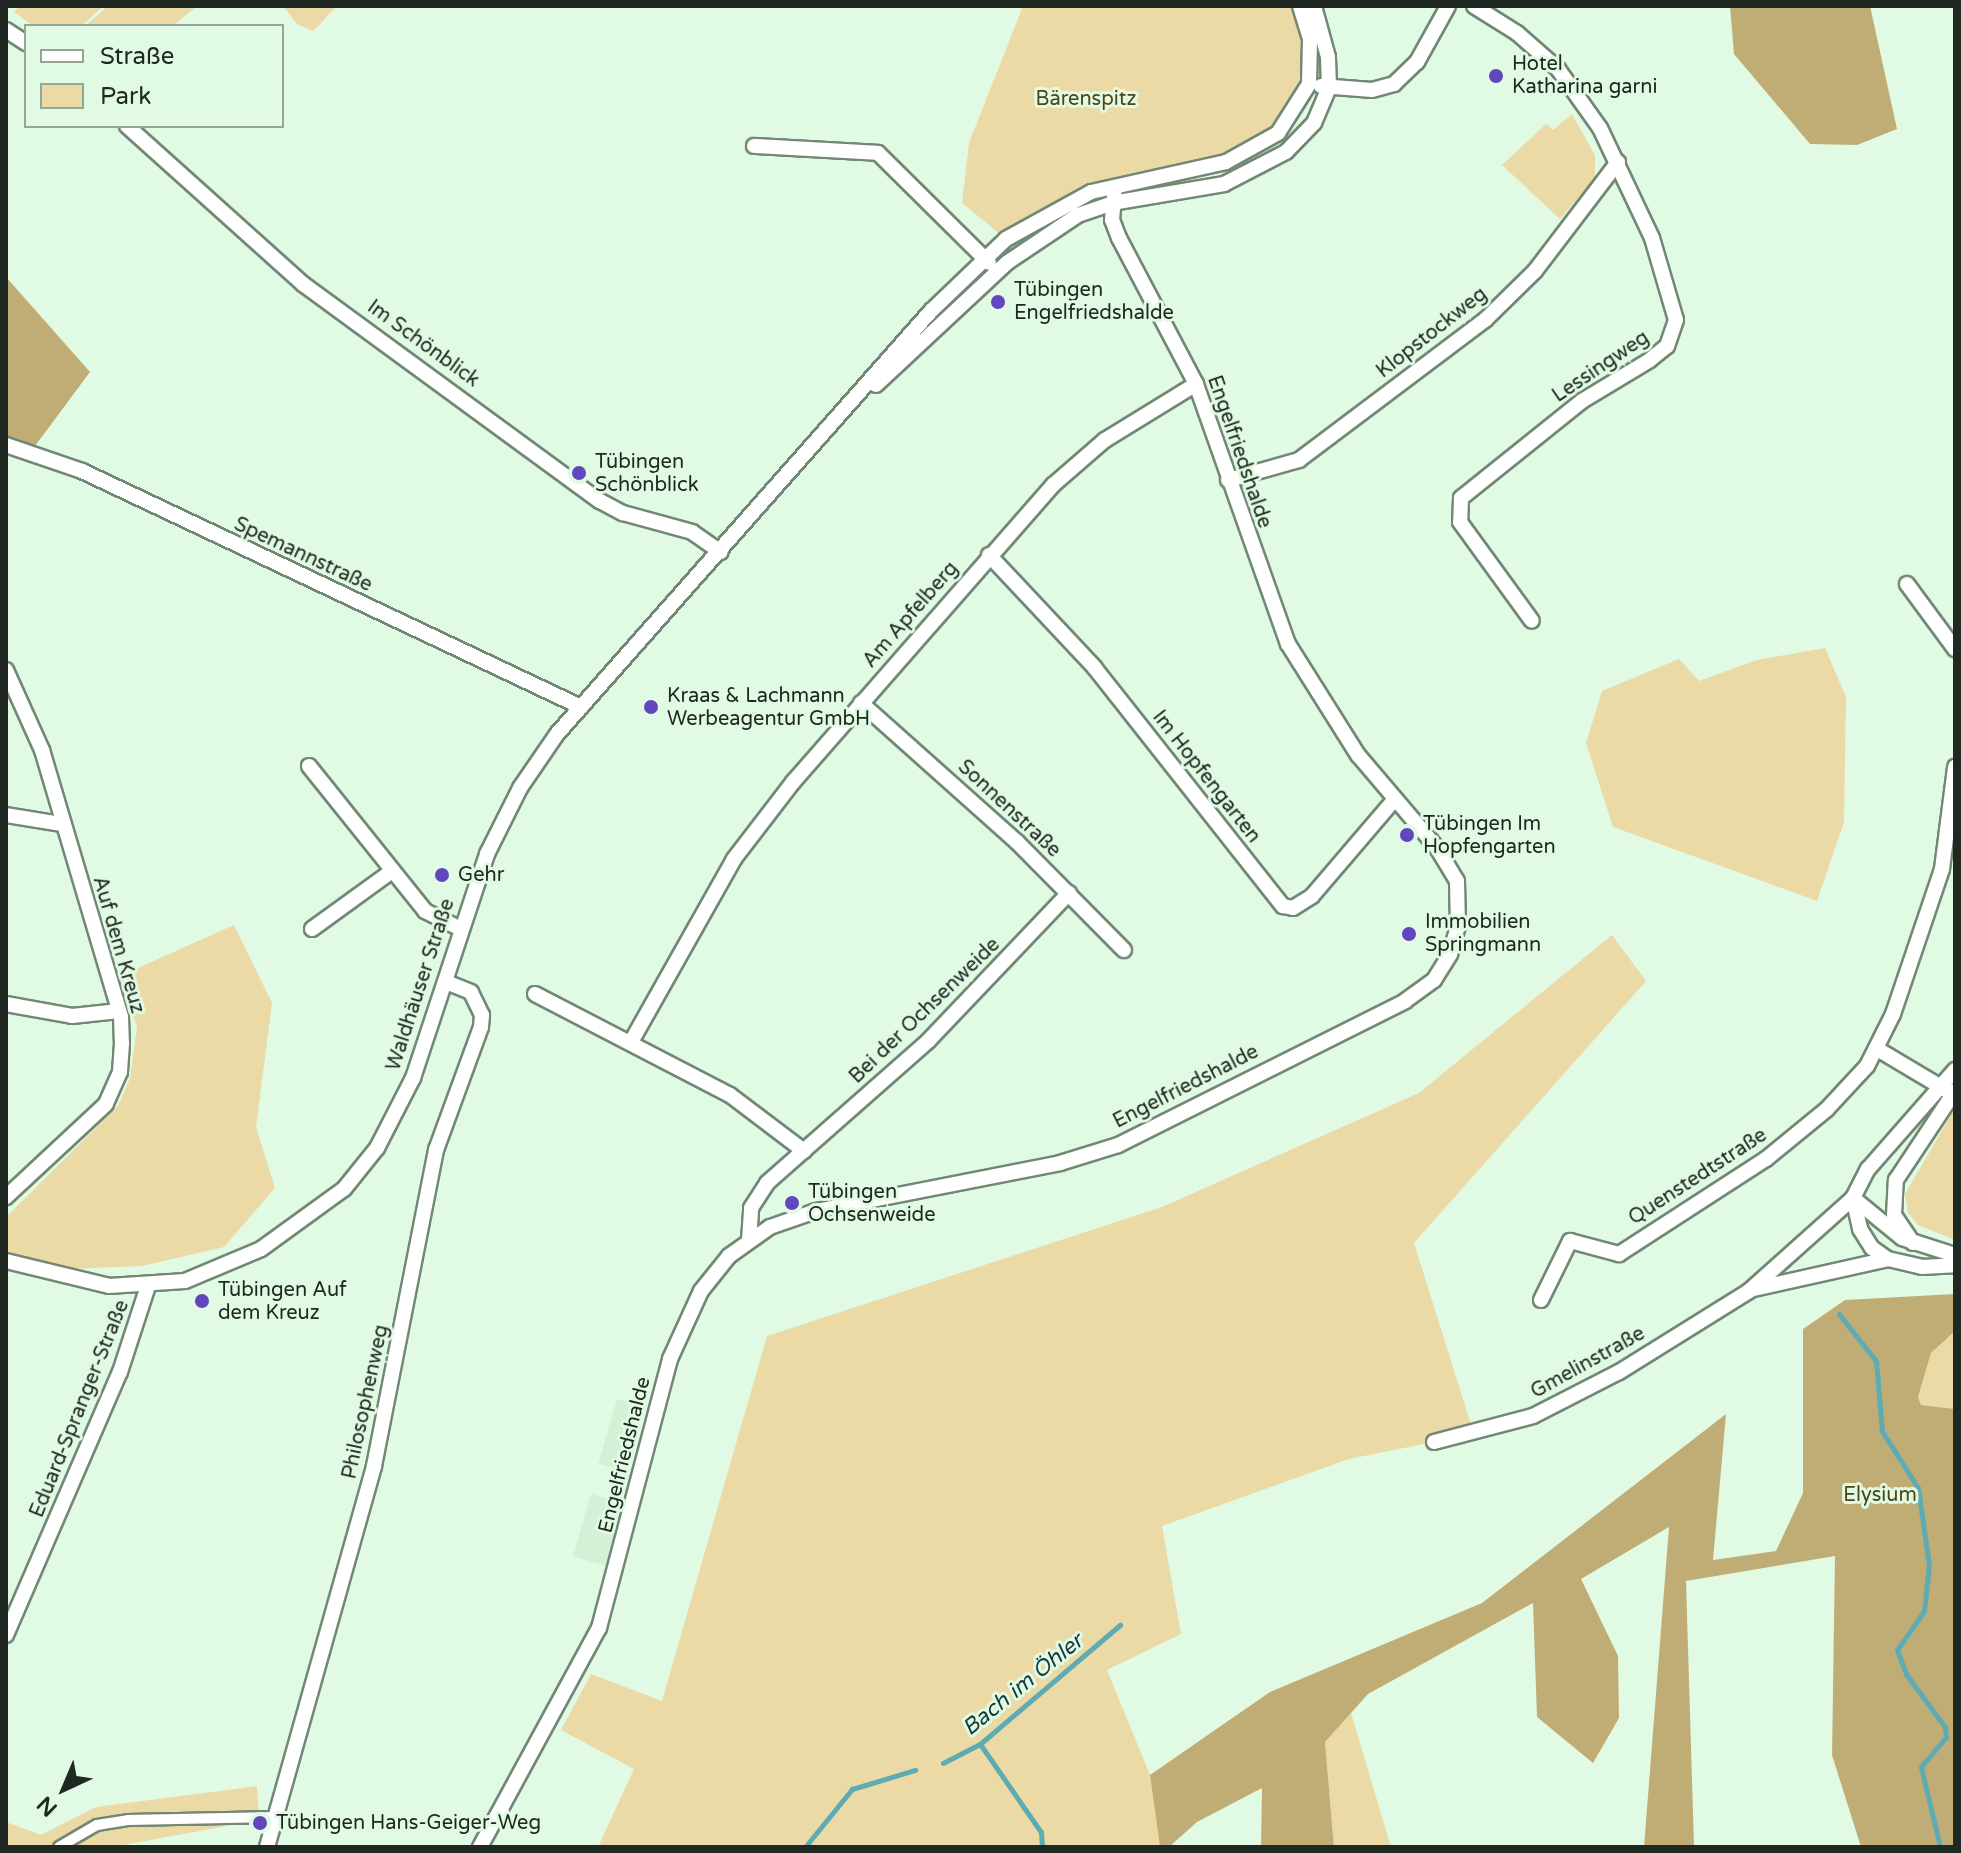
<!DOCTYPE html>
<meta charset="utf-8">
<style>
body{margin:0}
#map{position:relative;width:1961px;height:1853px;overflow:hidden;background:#e1fae4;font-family:"Varela Round",sans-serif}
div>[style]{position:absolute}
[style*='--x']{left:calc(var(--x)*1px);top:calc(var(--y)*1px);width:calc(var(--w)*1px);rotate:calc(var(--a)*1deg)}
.built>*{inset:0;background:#d2f1d5;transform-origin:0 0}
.green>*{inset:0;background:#ebdaa6}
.forest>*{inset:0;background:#c0ad75}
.stream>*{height:5px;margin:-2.5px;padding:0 2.5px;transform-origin:2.5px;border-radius:2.5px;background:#5eabb3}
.roads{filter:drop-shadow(2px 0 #728874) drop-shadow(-2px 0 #728874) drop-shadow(0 2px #728874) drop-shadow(0 -2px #728874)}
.pedestrian>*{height:10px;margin:-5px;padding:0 5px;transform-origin:5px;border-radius:5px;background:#fff}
.minor>*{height:14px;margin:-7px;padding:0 7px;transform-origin:7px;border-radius:7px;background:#fff}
.dots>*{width:22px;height:22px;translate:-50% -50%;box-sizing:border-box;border:4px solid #e1fae4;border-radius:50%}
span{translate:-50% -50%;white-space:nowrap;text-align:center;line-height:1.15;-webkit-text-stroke:6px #e1fae4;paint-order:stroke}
.poi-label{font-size:20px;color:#202921}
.left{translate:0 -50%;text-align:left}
.park-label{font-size:20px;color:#504316}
.street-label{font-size:20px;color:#202921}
.water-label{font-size:22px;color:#13393d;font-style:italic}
.frame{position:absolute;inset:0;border:8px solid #202921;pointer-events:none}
.legend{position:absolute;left:24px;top:24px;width:260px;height:104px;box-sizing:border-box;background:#e1fae4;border:2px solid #94a696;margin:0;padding:10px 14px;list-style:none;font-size:24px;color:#202921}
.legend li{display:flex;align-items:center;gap:16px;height:40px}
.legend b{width:40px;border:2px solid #94a696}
.north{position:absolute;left:24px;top:1749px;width:80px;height:80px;-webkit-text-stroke:6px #e1fae4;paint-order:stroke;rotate:224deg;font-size:22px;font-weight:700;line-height:32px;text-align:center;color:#202921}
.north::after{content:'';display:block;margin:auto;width:28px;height:36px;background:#202921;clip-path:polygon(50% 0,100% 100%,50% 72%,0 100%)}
</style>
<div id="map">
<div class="built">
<div style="left:617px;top:1399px;width:26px;height:67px;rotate:16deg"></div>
<div style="left:591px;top:1494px;width:44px;height:65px;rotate:16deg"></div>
</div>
<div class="green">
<div style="clip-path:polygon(20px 6px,104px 6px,81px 26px,33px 26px,14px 12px)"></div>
<div style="clip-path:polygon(108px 6px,197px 6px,173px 26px,85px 26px)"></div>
<div style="clip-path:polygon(283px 6px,337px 6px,313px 31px,297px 24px)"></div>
<div style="clip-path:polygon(1023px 6px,1300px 6px,1309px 84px,1266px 144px,1068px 200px,1006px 239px,962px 203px,969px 143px)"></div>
<div style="clip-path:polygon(1572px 114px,1595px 155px,1595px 178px,1560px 219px,1502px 165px,1546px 124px,1553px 130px)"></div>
<div style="clip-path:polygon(1825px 648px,1846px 697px,1844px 822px,1817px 901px,1613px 827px,1586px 743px,1602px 691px,1679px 659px,1699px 681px,1757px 660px)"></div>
<div style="clip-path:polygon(234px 925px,272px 1003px,256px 1127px,275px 1188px,224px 1247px,142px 1266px,43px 1270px,6px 1261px,6px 1217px,118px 1106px,130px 1078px,137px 1027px,120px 976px)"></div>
<div style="clip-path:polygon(1612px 935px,1646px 981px,1414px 1243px,1474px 1434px,1349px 1459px,1162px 1526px,1181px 1634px,1107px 1670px,1150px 1775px,1160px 1847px,598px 1847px,634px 1769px,561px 1730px,591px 1674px,662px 1701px,767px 1336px,1162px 1207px,1419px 1093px)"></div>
<div style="clip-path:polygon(1955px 1108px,1955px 1240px,1918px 1225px,1908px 1213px,1905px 1194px)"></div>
<div style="clip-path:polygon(1955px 1331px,1955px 1409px,1921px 1405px,1918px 1397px,1931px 1353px)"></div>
<div style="clip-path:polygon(1351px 1713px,1391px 1847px,1334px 1847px,1325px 1742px)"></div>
<div style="clip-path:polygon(257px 1786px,259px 1820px,113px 1847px,6px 1847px,6px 1822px,41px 1835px,96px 1807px)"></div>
</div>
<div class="forest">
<div style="clip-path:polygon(1730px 6px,1870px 6px,1897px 129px,1857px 145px,1810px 144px,1734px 54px)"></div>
<div style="clip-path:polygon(6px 277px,90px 372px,35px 446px,6px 437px)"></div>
<div style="clip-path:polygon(1955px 1294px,1955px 1331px,1931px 1353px,1918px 1397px,1921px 1405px,1955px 1409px,1955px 1847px,1861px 1847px,1832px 1755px,1835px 1556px,1686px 1581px,1694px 1847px,1644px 1847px,1669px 1527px,1581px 1579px,1618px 1656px,1619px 1718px,1593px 1763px,1537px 1717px,1533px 1603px,1368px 1694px,1325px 1742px,1334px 1847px,1261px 1847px,1262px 1788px,1197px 1822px,1169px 1847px,1160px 1847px,1150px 1775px,1270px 1692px,1482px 1603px,1726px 1414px,1713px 1560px,1776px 1551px,1803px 1493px,1803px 1329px,1845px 1300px)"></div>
</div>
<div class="stream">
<div style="--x:1839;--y:1314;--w:60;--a:51.8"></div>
<div style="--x:1876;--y:1361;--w:70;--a:85.1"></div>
<div style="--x:1882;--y:1431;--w:67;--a:57.7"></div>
<div style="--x:1918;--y:1488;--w:78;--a:81.9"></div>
<div style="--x:1929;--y:1565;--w:46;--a:96.2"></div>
<div style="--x:1924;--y:1611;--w:47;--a:124.7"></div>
<div style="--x:1897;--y:1650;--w:26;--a:69"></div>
<div style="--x:1906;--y:1674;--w:66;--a:53.7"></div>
<div style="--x:1945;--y:1727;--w:10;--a:84"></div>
<div style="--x:1946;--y:1737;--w:39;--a:130"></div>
<div style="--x:1921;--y:1767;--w:82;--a:76.6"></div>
<div style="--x:980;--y:1744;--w:107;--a:55.3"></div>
<div style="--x:1041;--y:1832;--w:15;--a:86"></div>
<div style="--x:943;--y:1763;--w:42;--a:-27.2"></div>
<div style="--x:980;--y:1744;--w:184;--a:-40.4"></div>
<div style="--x:805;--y:1847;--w:75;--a:-51"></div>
<div style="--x:852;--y:1789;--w:66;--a:-16.8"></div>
</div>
<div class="roads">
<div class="pedestrian">
<div style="--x:59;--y:1847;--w:44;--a:-30.1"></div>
<div style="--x:97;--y:1825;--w:31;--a:-9"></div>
<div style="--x:128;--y:1820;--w:148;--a:-1.2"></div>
</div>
<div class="minor">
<div style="--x:1474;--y:6;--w:51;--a:32.1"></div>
<div style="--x:1517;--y:33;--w:55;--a:41.3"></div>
<div style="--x:1558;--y:69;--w:72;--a:54.6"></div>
<div style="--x:1600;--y:128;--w:122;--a:64.7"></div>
<div style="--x:1652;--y:238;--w:85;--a:73.7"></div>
<div style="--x:1676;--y:320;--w:28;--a:109"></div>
<div style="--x:1667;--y:346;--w:22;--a:141"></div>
<div style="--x:1650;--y:360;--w:79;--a:148.9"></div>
<div style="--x:1582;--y:401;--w:155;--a:141.3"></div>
<div style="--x:1461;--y:498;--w:24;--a:92"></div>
<div style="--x:1460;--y:522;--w:122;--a:54"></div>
<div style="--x:6;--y:30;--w:24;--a:33"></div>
<div style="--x:1321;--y:86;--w:51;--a:4.5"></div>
<div style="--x:1372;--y:90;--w:23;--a:-15"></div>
<div style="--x:1394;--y:84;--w:32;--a:-44"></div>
<div style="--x:1417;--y:62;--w:64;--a:-61"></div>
<div style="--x:127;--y:126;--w:237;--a:41.9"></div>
<div style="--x:303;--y:284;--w:368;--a:36.2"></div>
<div style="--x:600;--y:501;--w:26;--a:28"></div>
<div style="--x:623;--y:513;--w:72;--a:15.4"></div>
<div style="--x:692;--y:532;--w:35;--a:35"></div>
<div style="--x:754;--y:146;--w:124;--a:3.2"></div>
<div style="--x:878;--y:153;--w:156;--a:44.7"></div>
<div style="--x:876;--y:385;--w:180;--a:-43"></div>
<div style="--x:1008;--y:262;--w:84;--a:-33.9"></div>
<div style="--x:1078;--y:215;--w:36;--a:-19"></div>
<div style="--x:1112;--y:203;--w:114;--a:-9.6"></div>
<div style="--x:1224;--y:184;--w:70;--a:-27.3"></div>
<div style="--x:1286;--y:152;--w:40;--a:-46"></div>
<div style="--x:1314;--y:123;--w:39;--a:-67"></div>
<div style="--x:1329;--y:87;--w:30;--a:-92"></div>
<div style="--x:1328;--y:57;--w:53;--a:-105.4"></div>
<div style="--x:6;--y:445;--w:80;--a:18.9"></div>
<div style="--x:82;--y:471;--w:552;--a:25.31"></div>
<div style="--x:1228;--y:480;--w:74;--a:-15.7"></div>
<div style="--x:1299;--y:460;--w:233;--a:-37"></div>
<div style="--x:1485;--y:320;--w:70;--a:-44.4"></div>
<div style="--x:1535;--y:271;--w:137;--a:-52.7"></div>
<div style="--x:989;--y:555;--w:154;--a:46.8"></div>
<div style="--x:1094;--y:667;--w:305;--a:51.7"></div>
<div style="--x:1283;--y:906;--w:10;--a:11"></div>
<div style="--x:1293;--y:908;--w:22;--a:-32"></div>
<div style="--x:1312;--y:896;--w:126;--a:-49.5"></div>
<div style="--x:1907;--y:584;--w:81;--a:53.6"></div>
<div style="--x:6;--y:670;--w:88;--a:65.8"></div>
<div style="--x:42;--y:750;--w:278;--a:73.5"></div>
<div style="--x:121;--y:1017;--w:26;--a:88"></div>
<div style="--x:122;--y:1043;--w:29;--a:94"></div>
<div style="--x:120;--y:1072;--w:35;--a:114"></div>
<div style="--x:106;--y:1104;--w:137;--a:137.1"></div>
<div style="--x:861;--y:703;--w:209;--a:41.7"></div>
<div style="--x:1017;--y:842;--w:152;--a:45.3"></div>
<div style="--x:309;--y:766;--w:186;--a:51.3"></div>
<div style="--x:425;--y:911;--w:40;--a:26.6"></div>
<div style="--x:6;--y:815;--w:56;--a:9.3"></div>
<div style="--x:312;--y:929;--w:99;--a:-35.9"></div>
<div style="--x:535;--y:994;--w:220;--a:27.4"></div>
<div style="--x:730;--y:1095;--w:93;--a:37.1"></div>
<div style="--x:6;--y:1004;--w:67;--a:10.3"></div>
<div style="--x:72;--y:1016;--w:47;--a:-6.1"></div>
<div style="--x:631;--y:1042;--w:210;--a:-60.6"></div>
<div style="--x:734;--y:859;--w:97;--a:-52.5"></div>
<div style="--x:793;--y:782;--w:395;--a:-48.8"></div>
<div style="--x:1053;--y:485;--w:69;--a:-40.9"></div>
<div style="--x:1105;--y:440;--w:107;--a:-31.6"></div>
<div style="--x:1879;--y:1050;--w:78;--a:30.8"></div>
<div style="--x:1853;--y:1198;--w:32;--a:77"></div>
<div style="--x:1860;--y:1229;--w:22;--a:58"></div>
<div style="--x:1872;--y:1248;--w:19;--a:35"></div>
<div style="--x:1888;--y:1259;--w:35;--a:13"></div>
<div style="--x:1922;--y:1267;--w:33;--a:-3"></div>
<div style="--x:1853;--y:1198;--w:63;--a:39.2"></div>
<div style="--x:1902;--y:1238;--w:56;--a:17.8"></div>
<div style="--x:749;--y:1240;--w:32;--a:-86"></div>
<div style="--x:751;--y:1208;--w:30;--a:-57"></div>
<div style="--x:767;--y:1183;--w:216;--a:-41.4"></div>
<div style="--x:929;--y:1040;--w:203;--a:-46.4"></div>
<div style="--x:1913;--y:1243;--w:34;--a:-124"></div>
<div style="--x:1894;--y:1215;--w:35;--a:-87"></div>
<div style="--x:1896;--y:1180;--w:107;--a:-56.5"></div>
<div style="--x:6;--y:1261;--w:106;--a:13.6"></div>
<div style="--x:109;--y:1286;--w:76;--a:-3.8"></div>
<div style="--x:185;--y:1281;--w:82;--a:-22.8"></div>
<div style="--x:261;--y:1249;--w:102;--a:-35.9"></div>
<div style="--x:344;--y:1189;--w:53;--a:-51.2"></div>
<div style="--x:377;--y:1148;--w:79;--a:-62.8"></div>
<div style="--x:413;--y:1078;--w:236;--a:-71.7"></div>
<div style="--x:487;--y:854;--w:74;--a:-63.4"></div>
<div style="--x:520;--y:788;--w:65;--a:-55.6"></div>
<div style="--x:557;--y:734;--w:565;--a:-48.52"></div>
<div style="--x:931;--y:311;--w:104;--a:-43.8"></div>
<div style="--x:1006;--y:239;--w:97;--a:-28.9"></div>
<div style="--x:1091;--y:192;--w:138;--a:-12.5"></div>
<div style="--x:1226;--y:162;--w:60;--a:-29.1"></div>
<div style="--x:1278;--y:133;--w:58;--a:-57.7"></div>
<div style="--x:1309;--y:84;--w:45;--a:-88.7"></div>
<div style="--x:1310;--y:39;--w:34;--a:-107"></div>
<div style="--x:1754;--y:1289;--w:137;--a:-12.6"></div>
<div style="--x:1541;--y:1300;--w:66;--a:-63.8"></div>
<div style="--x:1570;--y:1241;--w:51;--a:14.9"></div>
<div style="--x:1619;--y:1254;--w:175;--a:-32.9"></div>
<div style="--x:1766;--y:1159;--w:79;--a:-39.3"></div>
<div style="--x:1827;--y:1109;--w:59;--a:-47.1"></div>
<div style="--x:1867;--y:1066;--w:58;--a:-63.4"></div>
<div style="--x:1893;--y:1014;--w:153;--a:-71.3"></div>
<div style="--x:1942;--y:869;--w:103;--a:-82.7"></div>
<div style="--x:1434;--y:1442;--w:102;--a:-14.7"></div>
<div style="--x:1533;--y:1416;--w:97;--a:-27.1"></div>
<div style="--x:1619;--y:1372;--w:153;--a:-31.9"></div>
<div style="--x:1749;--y:1291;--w:140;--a:-41.8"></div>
<div style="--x:1853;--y:1198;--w:33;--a:-63"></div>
<div style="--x:1868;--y:1169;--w:132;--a:-48.7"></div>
<div style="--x:6;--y:1635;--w:287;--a:-66.6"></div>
<div style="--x:120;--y:1372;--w:90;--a:-72"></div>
<div style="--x:267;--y:1847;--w:396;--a:-74.3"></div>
<div style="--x:374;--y:1466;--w:322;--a:-78.9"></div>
<div style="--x:436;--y:1150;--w:131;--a:-69.9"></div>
<div style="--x:481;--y:1027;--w:12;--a:-85"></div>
<div style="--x:482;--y:1015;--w:25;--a:-116"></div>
<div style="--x:471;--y:992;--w:27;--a:-158"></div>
<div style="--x:480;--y:1847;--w:249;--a:-61.5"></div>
<div style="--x:599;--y:1628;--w:278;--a:-75.2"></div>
<div style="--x:670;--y:1359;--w:75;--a:-65.5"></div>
<div style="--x:701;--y:1291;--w:45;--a:-51.3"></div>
<div style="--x:729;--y:1256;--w:50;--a:-35.3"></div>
<div style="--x:770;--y:1227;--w:49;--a:-19.2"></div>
<div style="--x:816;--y:1211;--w:249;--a:-11.1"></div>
<div style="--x:1060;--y:1163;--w:61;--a:-17.2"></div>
<div style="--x:1118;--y:1145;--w:321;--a:-26.6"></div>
<div style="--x:1405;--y:1001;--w:36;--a:-36"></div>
<div style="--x:1434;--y:980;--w:31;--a:-58"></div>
<div style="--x:1450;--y:954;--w:29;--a:-74"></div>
<div style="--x:1458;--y:926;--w:45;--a:-91.3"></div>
<div style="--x:1457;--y:881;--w:37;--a:-121"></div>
<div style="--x:1438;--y:849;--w:123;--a:-130.4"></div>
<div style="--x:1358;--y:755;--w:131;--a:-122.2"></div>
<div style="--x:1288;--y:644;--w:276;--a:-109.5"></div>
<div style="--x:1196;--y:384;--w:165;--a:-117.8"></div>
<div style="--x:1119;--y:238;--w:19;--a:-111"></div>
<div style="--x:1112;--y:220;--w:32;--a:-85"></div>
</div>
</div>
<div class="dots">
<div style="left:1496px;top:76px;background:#6246be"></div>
<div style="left:998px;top:302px;background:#6246be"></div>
<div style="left:579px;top:473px;background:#6246be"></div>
<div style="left:651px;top:707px;background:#6246be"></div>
<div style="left:1407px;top:835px;background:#6246be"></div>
<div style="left:442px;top:875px;background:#6246be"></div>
<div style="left:1409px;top:934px;background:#6246be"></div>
<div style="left:792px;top:1203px;background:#6246be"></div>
<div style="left:202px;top:1301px;background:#6246be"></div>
<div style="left:260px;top:1823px;background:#6246be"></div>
</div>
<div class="poi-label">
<span class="left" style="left:1512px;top:76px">Hotel<br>Katharina garni</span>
<span class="left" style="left:1014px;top:302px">Tübingen<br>Engelfriedshalde</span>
<span class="left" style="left:595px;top:474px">Tübingen<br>Schönblick</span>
<span class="left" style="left:667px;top:708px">Kraas &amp; Lachmann<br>Werbeagentur GmbH</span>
<span class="left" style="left:1423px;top:836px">Tübingen Im<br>Hopfengarten</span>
<span class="left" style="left:458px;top:875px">Gehr</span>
<span class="left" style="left:1425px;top:934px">Immobilien<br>Springmann</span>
<span class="left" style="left:808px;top:1204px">Tübingen<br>Ochsenweide</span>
<span class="left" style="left:218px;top:1302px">Tübingen Auf<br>dem Kreuz</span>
<span class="left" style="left:276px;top:1823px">Tübingen Hans-Geiger-Weg</span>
</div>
<div class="park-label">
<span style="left:1086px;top:99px">Bärenspitz</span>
<span style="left:1880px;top:1495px">Elysium</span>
</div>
<div class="street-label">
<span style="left:1432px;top:333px;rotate:-38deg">Klopstockweg</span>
<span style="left:423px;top:344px;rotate:36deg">Im Schönblick</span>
<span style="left:1601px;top:367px;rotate:-34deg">Lessingweg</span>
<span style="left:1239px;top:452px;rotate:71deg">Engelfriedshalde</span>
<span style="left:303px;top:555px;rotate:25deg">Spemannstraße</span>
<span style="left:911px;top:615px;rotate:-49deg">Am Apfelberg</span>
<span style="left:1206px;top:777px;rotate:52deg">Im Hopfengarten</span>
<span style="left:1009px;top:809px;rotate:43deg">Sonnenstraße</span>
<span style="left:118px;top:945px;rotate:74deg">Auf dem Kreuz</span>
<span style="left:421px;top:985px;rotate:-72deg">Waldhäuser Straße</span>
<span style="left:925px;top:1011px;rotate:-44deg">Bei der Ochsenweide</span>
<span style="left:1186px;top:1087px;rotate:-27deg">Engelfriedshalde</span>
<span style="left:1698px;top:1177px;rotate:-33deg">Quenstedtstraße</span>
<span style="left:1588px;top:1363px;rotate:-29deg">Gmelinstraße</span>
<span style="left:366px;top:1402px;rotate:-78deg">Philosophenweg</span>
<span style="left:80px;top:1409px;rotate:-68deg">Eduard-Spranger-Straße</span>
<span style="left:625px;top:1455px;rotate:-76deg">Engelfriedshalde</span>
</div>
<div class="water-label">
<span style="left:1023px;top:1685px;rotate:-39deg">Bach im Öhler</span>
</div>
<div class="frame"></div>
<ul class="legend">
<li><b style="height:10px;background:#fff"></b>Straße</li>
<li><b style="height:22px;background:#ebdaa6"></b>Park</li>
</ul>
<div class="north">N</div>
</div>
